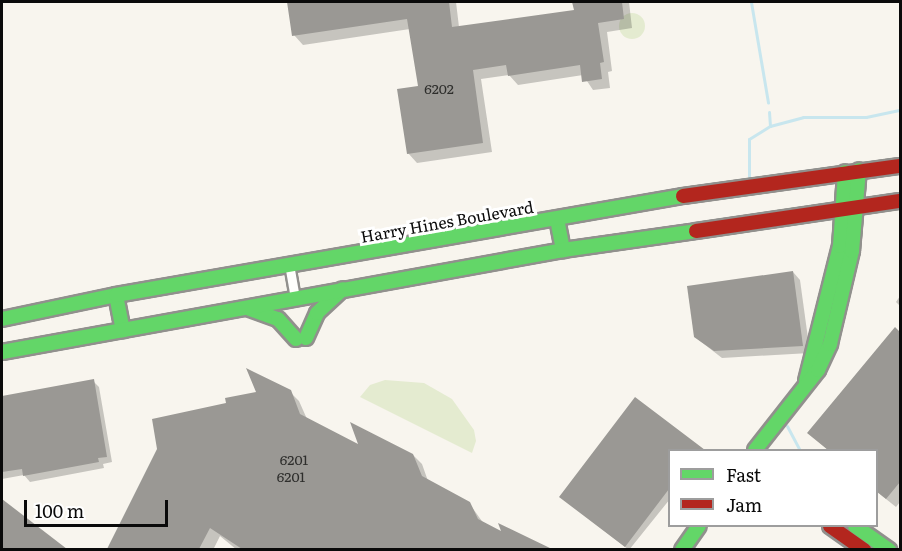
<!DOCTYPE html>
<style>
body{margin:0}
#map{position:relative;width:902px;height:551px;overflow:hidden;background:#f8f5ee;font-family:Literata,serif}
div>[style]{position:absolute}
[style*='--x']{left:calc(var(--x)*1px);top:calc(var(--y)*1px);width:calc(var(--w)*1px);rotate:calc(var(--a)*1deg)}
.green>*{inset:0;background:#e4ebd0}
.round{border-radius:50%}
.shadow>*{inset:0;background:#0003}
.stream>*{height:3px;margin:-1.5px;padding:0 1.5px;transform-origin:1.5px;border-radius:1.5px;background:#c8e6ee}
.building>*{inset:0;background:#9a9894}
.roads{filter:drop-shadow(2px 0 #91908d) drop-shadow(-2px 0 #91908d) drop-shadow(0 2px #91908d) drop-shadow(0 -2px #91908d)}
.street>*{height:9px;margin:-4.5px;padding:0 4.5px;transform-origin:4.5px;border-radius:4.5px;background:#fefefc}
.fast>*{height:14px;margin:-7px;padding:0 7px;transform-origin:7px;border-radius:7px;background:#63d668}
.jam>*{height:14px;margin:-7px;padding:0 7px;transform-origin:7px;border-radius:7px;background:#b3261e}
span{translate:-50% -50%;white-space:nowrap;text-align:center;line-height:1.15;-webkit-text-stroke:6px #fff;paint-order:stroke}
.number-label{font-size:14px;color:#2e2e2c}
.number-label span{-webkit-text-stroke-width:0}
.street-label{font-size:16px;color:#0a0a0a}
.frame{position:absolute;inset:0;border:3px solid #0a0a0a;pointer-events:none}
.legend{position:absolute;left:668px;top:449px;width:210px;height:78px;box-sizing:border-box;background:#fff;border:2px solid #9d9d9d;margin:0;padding:8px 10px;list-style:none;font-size:18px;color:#0a0a0a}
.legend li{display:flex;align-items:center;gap:12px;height:30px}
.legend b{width:30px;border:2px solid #9d9d9d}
.scale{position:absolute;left:24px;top:500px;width:144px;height:27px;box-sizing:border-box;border:3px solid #0a0a0a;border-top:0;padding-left:8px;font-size:18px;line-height:21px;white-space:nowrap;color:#0a0a0a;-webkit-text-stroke:4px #fff;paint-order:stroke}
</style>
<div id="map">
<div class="green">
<div class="round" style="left:619px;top:13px;width:26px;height:26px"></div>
<div style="clip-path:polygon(385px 380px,424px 383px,452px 399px,474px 430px,476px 441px,472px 453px,360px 397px,370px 385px)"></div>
</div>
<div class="shadow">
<div style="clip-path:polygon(289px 2px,456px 2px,459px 27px,575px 11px,574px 2px,629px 2px,632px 28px,607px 32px,612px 71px,608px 72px,610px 88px,593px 90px,583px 75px,518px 85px,509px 75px,481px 79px,492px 152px,417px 163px,408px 153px,420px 87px,410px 29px,303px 45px,294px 35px)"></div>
<div style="clip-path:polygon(793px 272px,800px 280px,810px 353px,722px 358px,695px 337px)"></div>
<div style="clip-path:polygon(900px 296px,900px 306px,896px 302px)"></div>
<div style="clip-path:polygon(895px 330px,900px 334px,900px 502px,896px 507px,876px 491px,876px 450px,828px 450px,809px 433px)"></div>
<div style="clip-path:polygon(93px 381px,99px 387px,112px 462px,103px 464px,104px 468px,30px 482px,24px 475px,2px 479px,2px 397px)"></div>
<div style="clip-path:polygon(290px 392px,299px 401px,307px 419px,361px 447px,413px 455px,422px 464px,428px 481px,469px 503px,484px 524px,504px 534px,501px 526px,552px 550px,237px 550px,220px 536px,213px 550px,109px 550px,159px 450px)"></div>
<div style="clip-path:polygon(635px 399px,702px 450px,670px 450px,670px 499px,629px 550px,566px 501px)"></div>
<div style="clip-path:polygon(2px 501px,64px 550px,2px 550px)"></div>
</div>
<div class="stream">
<div style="--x:751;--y:2;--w:102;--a:80.4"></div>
<div style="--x:770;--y:126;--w:34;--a:-15"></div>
<div style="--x:803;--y:117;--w:63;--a:0"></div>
<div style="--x:866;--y:117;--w:35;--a:-12"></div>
<div style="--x:749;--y:176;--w:37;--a:-90"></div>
<div style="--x:749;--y:139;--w:25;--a:-32"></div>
<div style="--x:770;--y:126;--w:14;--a:-94"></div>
<div style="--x:787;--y:426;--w:27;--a:62"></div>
</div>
<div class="building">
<div style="clip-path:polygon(287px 2px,449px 2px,452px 27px,574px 10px,572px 2px,622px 2px,624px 19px,598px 23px,604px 62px,600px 63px,602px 79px,582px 82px,580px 65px,508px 76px,506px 65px,473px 70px,483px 143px,407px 154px,397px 89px,418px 86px,407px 19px,292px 36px)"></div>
<div style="clip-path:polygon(793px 271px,803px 346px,714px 351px,694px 337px,687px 286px)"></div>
<div style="clip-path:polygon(895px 327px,900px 332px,900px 482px,886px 499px,876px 491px,876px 450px,828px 450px,807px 433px)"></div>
<div style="clip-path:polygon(246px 368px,291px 390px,300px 414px,358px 444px,350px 422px,413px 454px,422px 476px,470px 502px,478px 519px,501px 531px,498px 523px,552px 549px,242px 549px,210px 528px,199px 549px,107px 549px,157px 449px,152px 419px,226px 403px,225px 398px,256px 392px)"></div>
<div style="clip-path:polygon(94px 379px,107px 457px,98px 458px,99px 462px,23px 476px,22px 469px,2px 472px,2px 396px)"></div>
<div style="clip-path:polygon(635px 397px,705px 450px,669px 450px,669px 489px,625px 547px,559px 497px)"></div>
<div style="clip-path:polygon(2px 499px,67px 549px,2px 549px)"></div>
</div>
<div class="roads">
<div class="street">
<div style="--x:289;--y:264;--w:34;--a:80"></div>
</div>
<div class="fast">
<div style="--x:557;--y:219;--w:32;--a:79"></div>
<div style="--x:116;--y:295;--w:36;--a:79"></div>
<div style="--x:247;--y:308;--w:33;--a:20"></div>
<div style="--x:278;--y:319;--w:27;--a:48"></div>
<div style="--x:2;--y:319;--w:116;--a:-11.9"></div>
<div style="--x:116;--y:295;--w:576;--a:-9.9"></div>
<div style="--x:306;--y:338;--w:27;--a:-66"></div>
<div style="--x:317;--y:313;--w:35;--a:-43"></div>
<div style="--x:2;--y:352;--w:570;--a:-10.3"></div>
<div style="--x:563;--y:250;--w:134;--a:-8.1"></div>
<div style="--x:806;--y:381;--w:139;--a:-75.9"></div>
<div style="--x:840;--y:246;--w:74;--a:-86.1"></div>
<div style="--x:755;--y:450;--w:102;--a:-51.8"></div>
<div style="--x:818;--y:370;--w:29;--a:-65"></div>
<div style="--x:830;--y:344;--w:96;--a:-76.7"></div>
<div style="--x:852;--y:251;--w:81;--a:-85.1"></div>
<div style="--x:855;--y:526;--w:42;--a:35.2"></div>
<div style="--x:682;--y:550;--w:29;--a:-55"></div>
</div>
<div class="jam">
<div style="--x:683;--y:196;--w:219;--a:-7.9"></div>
<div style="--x:696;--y:231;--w:206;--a:-8.4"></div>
<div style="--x:830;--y:526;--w:42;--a:35.2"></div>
</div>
</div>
<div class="number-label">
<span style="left:439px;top:88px">6202</span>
<span style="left:294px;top:459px">6201</span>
<span style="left:291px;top:476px">6201</span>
</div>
<div class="street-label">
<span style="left:447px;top:221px;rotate:-10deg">Harry Hines Boulevard</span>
</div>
<div class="frame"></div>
<ul class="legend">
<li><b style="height:8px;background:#63d668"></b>Fast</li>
<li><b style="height:8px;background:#b3261e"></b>Jam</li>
</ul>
<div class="scale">100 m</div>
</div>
